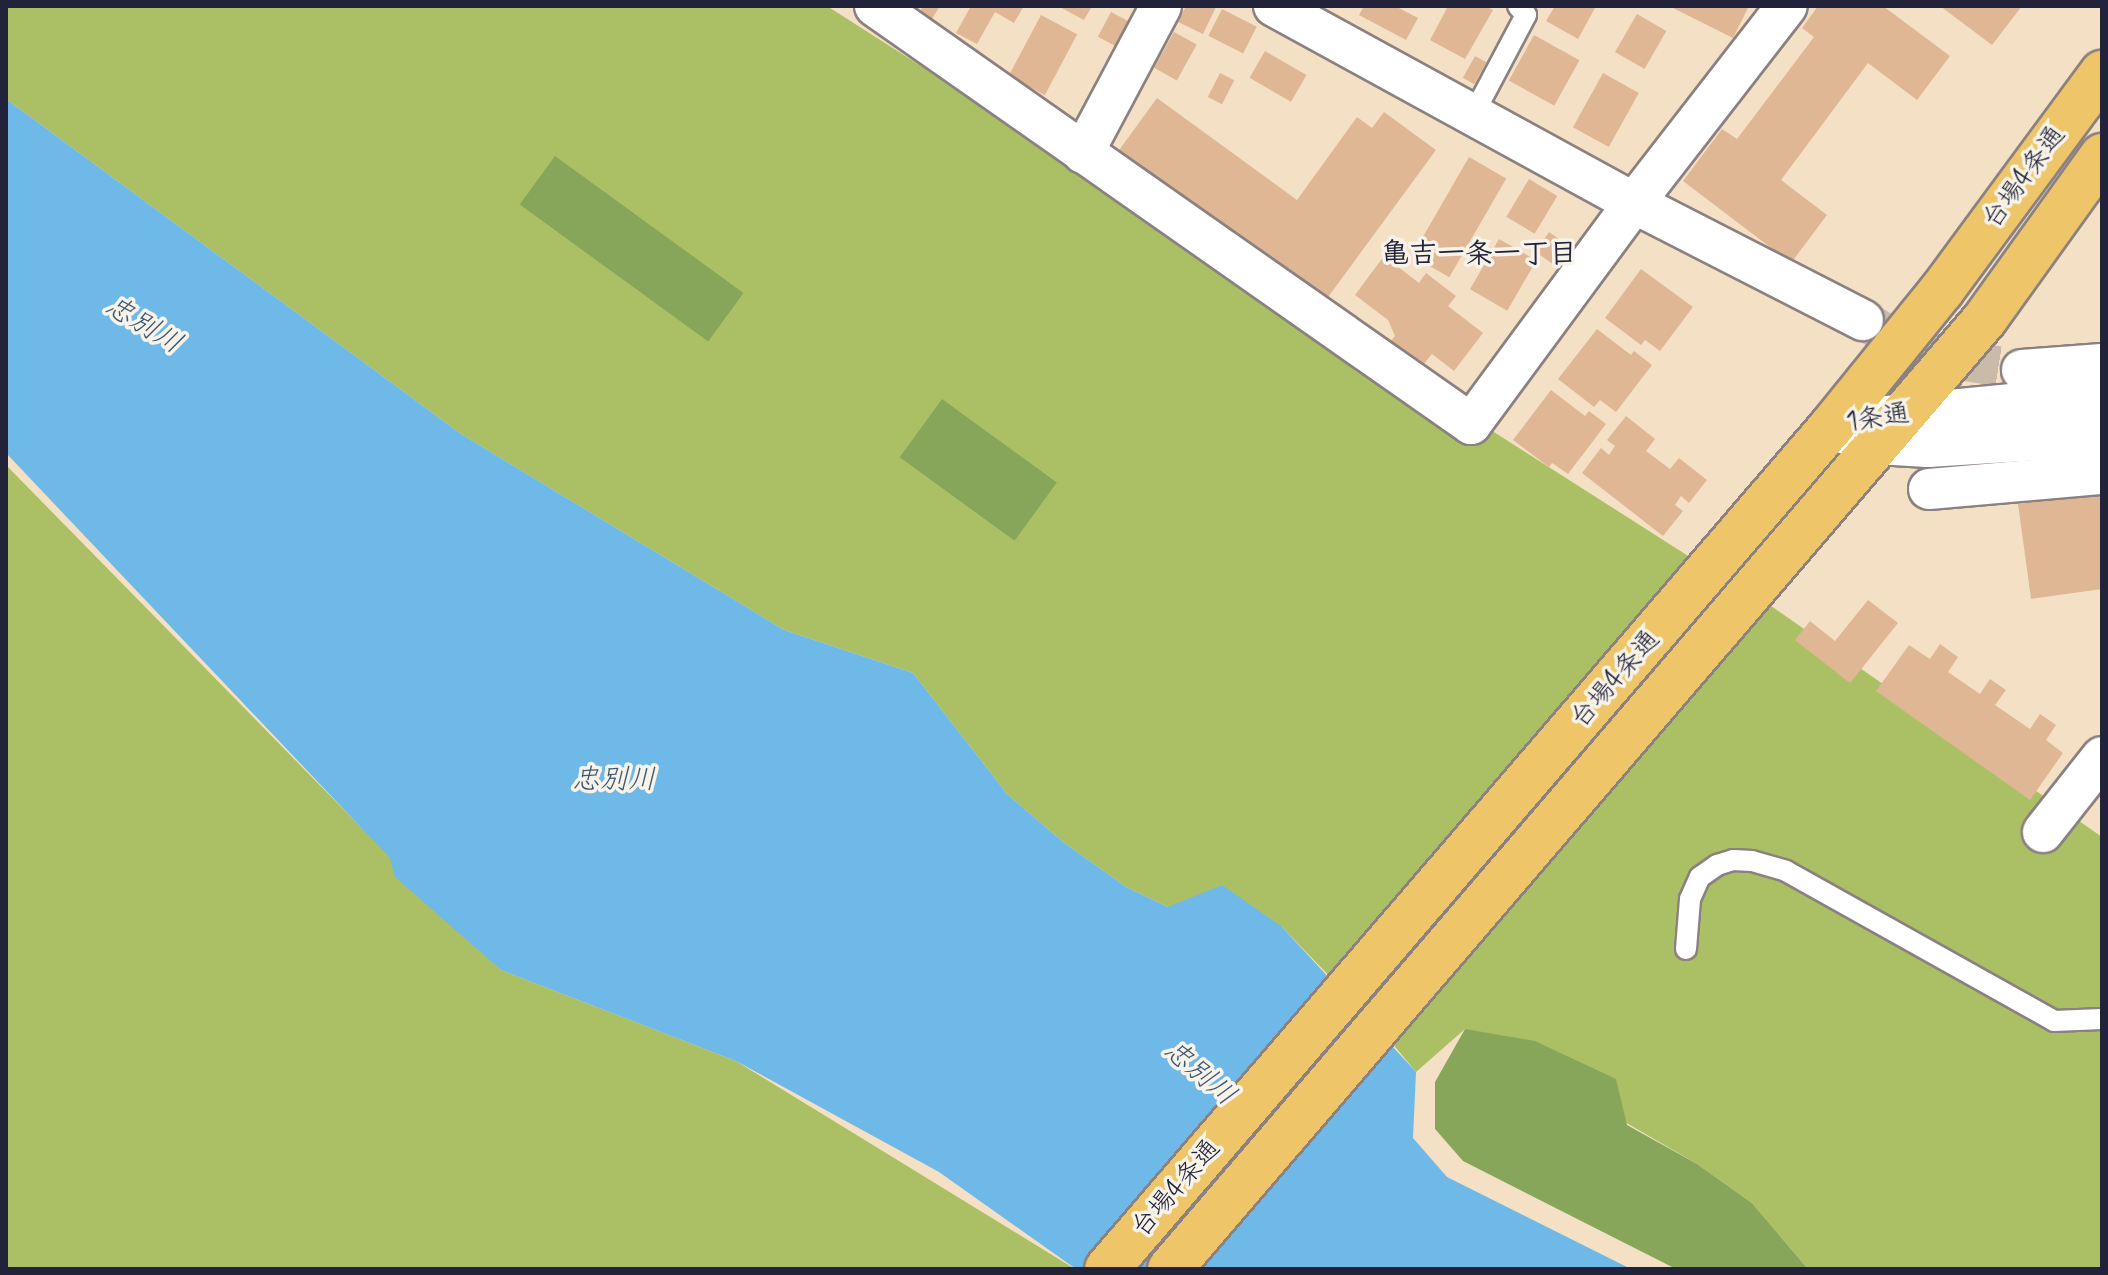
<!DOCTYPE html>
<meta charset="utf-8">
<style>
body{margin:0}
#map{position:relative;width:2108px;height:1275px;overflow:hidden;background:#f4e0c5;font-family:Mynerve,"Klee One",sans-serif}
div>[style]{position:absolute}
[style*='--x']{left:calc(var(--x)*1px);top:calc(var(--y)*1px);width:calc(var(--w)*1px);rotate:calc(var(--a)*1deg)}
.green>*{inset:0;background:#abc065}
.forest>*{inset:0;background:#88a65a;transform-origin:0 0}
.water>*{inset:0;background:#6eb9e7}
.building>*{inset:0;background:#e0b795;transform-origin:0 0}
.minor-tunnel>*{height:40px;margin-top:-20px;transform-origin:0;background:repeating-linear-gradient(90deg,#cabaa9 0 40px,transparent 0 60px)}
.roads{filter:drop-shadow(2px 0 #8b8180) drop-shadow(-2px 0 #8b8180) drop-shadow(0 2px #8b8180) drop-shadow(0 -2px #8b8180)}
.service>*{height:20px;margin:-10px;padding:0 10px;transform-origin:10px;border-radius:10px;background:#fff}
.minor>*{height:40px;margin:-20px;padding:0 20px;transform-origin:20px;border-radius:20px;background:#fff}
.tertiary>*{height:44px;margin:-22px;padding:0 22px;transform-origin:22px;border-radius:22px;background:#fff}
.trunk>*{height:44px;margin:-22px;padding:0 22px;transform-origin:22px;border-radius:22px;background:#eec569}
span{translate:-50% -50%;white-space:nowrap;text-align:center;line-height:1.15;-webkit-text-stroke:7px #f7f3e8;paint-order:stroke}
.street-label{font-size:26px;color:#22223b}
.neighbourhood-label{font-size:28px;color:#22223b;font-weight:700}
.water-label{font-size:28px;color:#3d5777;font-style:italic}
.frame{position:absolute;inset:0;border:8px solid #22223b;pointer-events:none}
</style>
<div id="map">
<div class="green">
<div style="clip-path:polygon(6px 6px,827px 6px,1696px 561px,1337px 984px,1282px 927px,1168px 907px,1126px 887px,1063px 842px,1007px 794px,913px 673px,784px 630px,461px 434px,6px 99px)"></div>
<div style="clip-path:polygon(6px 465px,501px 970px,736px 1061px,1075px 1269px,6px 1269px)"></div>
<div style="clip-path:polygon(1764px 601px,2102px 837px,2102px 1269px,1808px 1269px,1752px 1203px,1697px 1164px,1465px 1029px,1416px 1072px,1387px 1037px)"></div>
</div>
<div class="forest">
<div style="left:555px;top:156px;width:233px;height:60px;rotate:36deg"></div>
<div style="left:942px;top:399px;width:142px;height:72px;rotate:36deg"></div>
<div style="clip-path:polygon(1465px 1029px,1535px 1041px,1616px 1079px,1627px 1125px,1697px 1164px,1752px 1203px,1808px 1269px,1676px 1269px,1463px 1161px,1435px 1129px,1435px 1082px)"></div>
</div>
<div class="water">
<div style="clip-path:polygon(6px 99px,461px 434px,784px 630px,913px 673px,1007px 794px,1063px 842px,1126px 887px,1168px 907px,1222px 885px,1282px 927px,1416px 1072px,1413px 1138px,1447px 1177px,1631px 1269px,1076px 1269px,939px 1172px,736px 1061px,501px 970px,395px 877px,390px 858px,6px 453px)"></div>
</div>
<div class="building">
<div style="clip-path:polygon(923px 6px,940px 6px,930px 22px,918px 15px)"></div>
<div style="clip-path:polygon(971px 6px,1024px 6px,1014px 23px,995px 12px,977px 44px,956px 33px)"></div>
<div style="clip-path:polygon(1058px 6px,1092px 6px,1084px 20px)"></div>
<div style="clip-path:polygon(1186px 6px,1216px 7px,1203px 34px,1178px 22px)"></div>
<div style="clip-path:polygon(1364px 6px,1395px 6px,1418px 18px,1406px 40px,1359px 15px)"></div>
<div style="clip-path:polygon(1448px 6px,1485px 6px,1493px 10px,1465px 59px,1430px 40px)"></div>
<div style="clip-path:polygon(1555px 6px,1596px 6px,1578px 39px,1546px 21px)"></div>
<div style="clip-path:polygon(1669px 6px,1749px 6px,1733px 38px)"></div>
<div style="clip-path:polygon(1818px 6px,1883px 6px,1950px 56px,1917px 100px,1868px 63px,1781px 180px,1827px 215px,1791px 263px,1683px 181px,1722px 129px,1737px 139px,1814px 37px,1802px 28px)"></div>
<div style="clip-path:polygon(1940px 6px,2022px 6px,1992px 45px)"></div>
<div style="left:1222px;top:9px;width:39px;height:30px;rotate:27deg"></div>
<div style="left:1111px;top:12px;width:24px;height:28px;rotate:28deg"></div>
<div style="left:1637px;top:14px;width:34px;height:44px;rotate:30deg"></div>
<div style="left:1041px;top:15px;width:41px;height:69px;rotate:28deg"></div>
<div style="left:1174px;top:32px;width:26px;height:41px;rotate:29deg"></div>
<div style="left:1534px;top:35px;width:52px;height:52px;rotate:29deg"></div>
<div style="left:1265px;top:51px;width:48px;height:31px;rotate:30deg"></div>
<div style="left:1475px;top:56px;width:13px;height:25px;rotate:29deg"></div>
<div style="left:1220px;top:73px;width:16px;height:27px;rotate:27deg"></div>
<div style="left:1603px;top:73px;width:41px;height:62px;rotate:29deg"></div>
<div style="clip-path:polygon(1157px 98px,1297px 200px,1357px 117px,1372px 128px,1384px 112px,1436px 150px,1323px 304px,1117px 153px)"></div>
<div style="left:1469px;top:157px;width:43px;height:114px;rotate:30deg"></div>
<div style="left:1529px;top:179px;width:33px;height:44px;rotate:31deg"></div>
<div style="left:1549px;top:232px;width:29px;height:24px;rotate:35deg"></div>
<div style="left:1499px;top:239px;width:43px;height:58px;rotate:30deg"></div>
<div style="clip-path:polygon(1384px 256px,1419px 283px,1426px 273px,1456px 296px,1448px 306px,1483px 333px,1454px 371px,1432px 354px,1423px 365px,1391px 341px,1395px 336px,1388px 320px,1355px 295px)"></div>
<div style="clip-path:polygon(1641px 269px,1693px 307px,1660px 351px,1645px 340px,1641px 345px,1605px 318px)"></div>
<div style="clip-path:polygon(1597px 329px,1631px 355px,1634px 351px,1652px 365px,1616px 412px,1600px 400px,1594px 407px,1558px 379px)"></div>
<div style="clip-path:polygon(1551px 390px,1585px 416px,1589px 411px,1606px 424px,1568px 474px,1552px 463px,1549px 467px,1513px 440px)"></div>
<div style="clip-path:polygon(1626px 416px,1655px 439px,1646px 451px,1670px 469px,1679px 458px,1707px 480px,1689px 503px,1681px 496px,1675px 505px,1683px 511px,1663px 536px,1582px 473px,1601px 448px,1609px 455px,1615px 446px,1607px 440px)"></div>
<div style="clip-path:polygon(2102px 493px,2102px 589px,2031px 599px,2018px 504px)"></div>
<div style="clip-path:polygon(1868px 600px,1898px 623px,1850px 683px,1795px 640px,1810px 621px,1835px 641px)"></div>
<div style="clip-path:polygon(1940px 644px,1958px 657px,1948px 672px,1980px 694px,1990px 679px,2006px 690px,1995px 705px,2030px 729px,2040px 714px,2056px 725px,2046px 740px,2063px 753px,2030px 800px,1876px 691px,1909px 645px,1930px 659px)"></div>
</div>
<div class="minor-tunnel">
<div style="--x:1863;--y:320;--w:49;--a:30.8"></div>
<div style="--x:1905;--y:345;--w:56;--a:15.5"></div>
<div style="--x:1959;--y:360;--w:64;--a:9"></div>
</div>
<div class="roads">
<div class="service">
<div style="--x:1473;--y:115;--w:113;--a:-62.1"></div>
<div style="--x:1526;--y:15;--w:12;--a:-132"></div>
<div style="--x:1686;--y:949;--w:50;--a:-85.4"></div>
<div style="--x:1690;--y:899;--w:24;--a:-66"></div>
<div style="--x:1700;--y:877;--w:21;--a:-35"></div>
<div style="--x:1717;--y:865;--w:17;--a:-17"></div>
<div style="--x:1733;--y:860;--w:19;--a:3"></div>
<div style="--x:1752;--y:861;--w:35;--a:16"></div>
<div style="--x:1786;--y:871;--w:307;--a:29.2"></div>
<div style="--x:2054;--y:1021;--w:48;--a:-2.4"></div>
</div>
<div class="minor">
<div style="--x:875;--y:6;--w:728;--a:35.04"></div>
<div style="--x:1471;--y:424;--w:275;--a:-53.6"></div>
<div style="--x:1634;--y:203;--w:249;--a:-52.2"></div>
<div style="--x:1274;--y:6;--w:410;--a:28.7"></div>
<div style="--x:1634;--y:203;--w:257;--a:27.1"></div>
<div style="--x:1083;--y:153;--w:166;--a:-62"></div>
<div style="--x:2022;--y:370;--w:80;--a:-4.3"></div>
<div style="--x:1929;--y:489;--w:174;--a:-5"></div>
<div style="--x:2043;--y:832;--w:95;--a:-51.8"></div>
</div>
<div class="tertiary">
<div style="--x:1878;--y:419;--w:225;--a:-5.6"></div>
<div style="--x:1831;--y:427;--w:48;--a:18.1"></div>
<div style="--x:1877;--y:442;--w:51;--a:3.4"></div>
<div style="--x:1928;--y:445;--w:174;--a:-3.6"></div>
</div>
<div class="trunk">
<div style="--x:1107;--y:1269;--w:1110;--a:-49.31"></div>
<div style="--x:1831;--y:427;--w:176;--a:-51"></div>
<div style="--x:1942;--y:290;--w:270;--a:-53.6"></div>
<div style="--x:1170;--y:1269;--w:1252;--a:-49.37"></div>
<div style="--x:1985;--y:319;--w:201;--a:-54.3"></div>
</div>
</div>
<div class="street-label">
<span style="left:2025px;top:178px;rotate:-54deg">台場4条通</span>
<span style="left:1878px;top:419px;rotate:-9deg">1条通</span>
<span style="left:1616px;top:680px;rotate:-49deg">台場4条通</span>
<span style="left:1177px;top:1189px;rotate:-49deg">台場4条通</span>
</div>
<div class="neighbourhood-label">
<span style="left:1479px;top:255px">亀吉一条一丁目</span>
</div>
<div class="water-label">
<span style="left:143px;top:326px;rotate:31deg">忠別川</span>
<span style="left:614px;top:781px">忠別川</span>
<span style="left:1199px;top:1074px;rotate:40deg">忠別川</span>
</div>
<div class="frame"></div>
</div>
